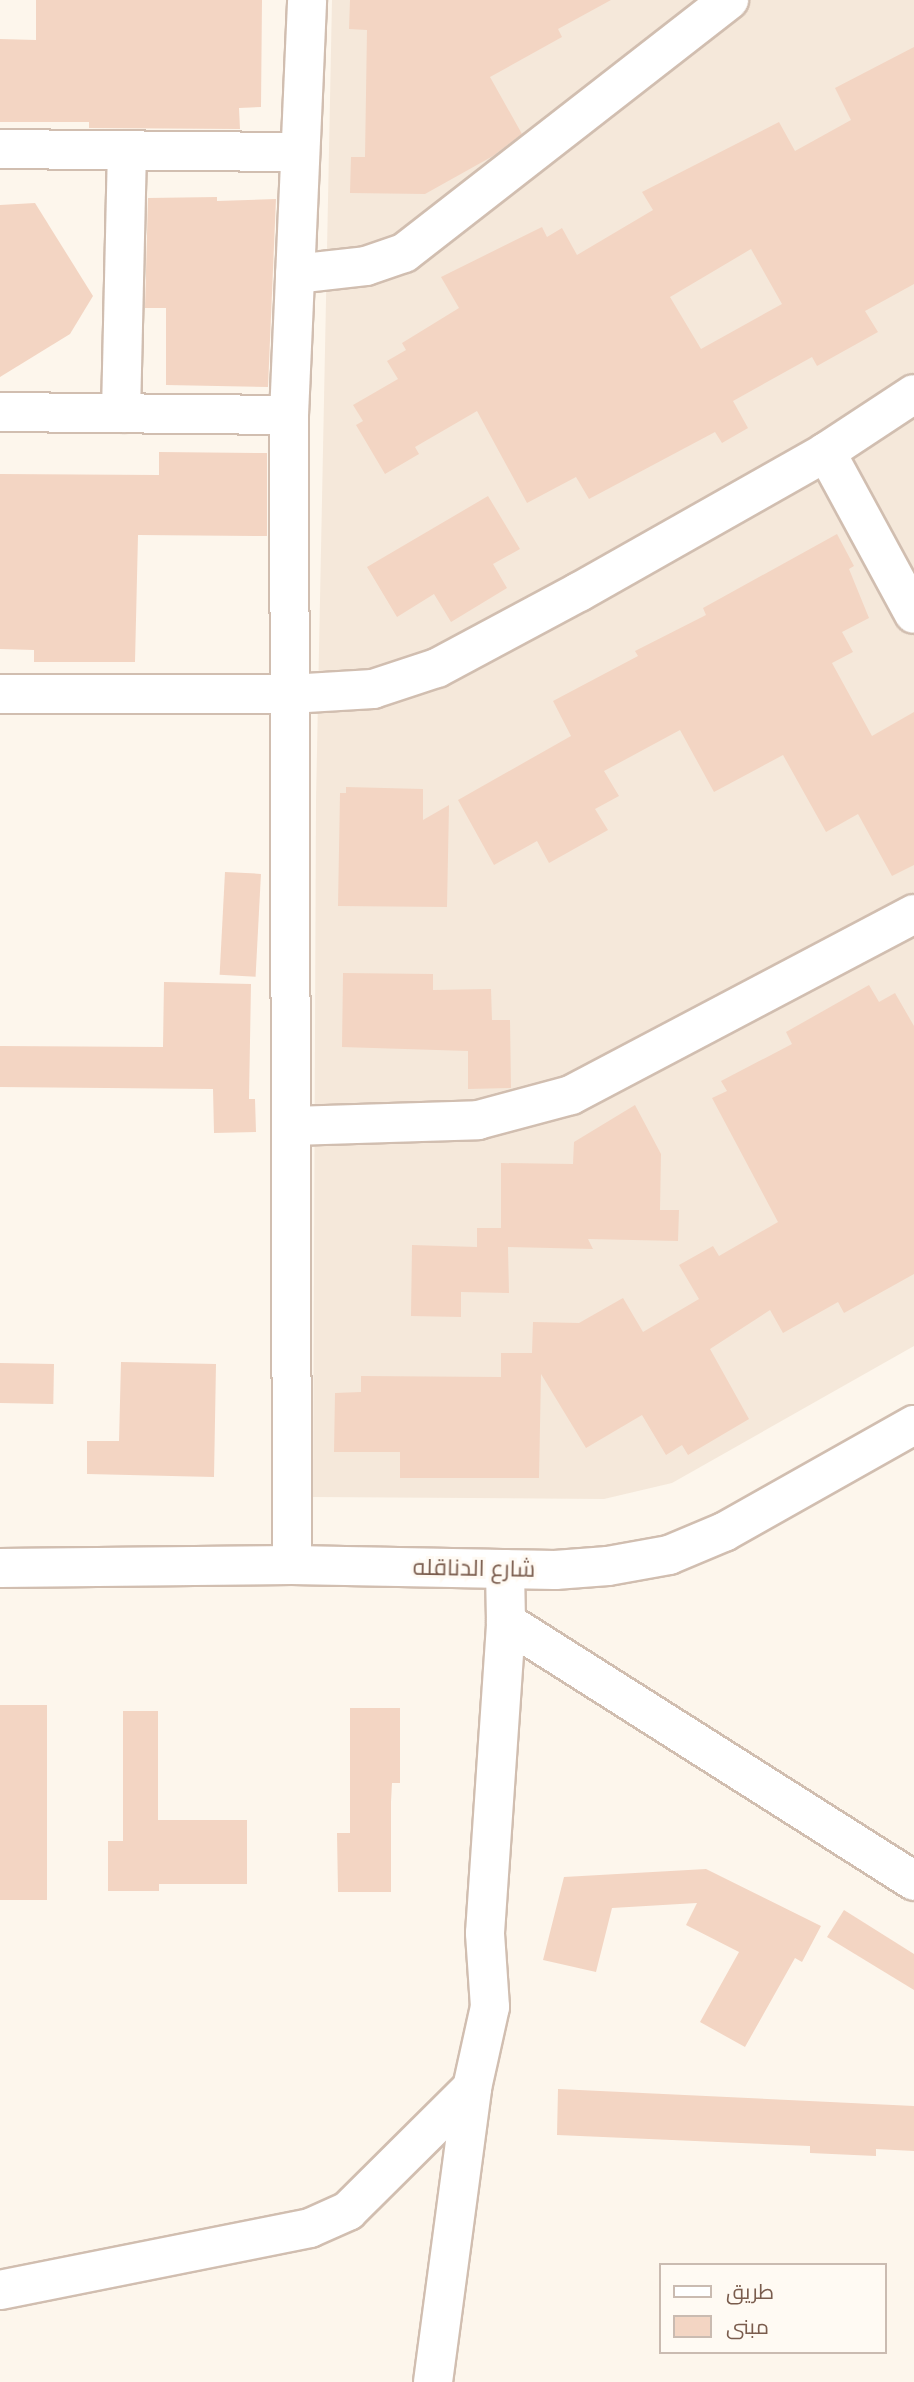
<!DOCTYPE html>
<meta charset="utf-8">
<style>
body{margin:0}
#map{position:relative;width:914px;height:2382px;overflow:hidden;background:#fdf6ec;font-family:"Space Grotesk",Cairo,sans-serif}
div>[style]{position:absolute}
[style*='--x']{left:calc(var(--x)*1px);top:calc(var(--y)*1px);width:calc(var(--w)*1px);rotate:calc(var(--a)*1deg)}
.residential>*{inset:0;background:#f5e8da}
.building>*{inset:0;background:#f3d5c3;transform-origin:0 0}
.roads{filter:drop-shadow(2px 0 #d1beb0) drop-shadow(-2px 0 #d1beb0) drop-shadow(0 2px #d1beb0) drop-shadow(0 -2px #d1beb0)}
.minor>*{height:38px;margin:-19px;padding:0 19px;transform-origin:19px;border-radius:19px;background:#fff}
span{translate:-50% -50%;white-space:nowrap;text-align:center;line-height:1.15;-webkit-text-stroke:6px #fffaf3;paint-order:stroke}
.street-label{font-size:23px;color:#7a5c4d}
.legend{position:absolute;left:659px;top:2263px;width:228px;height:91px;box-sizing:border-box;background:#fffaf3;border:2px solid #cabbb1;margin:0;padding:9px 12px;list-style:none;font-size:21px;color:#7a5c4d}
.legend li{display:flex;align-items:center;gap:14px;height:35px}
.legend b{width:35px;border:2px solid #cabbb1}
</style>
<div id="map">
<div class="residential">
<div style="clip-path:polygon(332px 0,914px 0,914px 1346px,672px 1483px,604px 1499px,313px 1497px,316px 800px)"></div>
</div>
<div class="building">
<div style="clip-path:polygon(36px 0,262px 0,261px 107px,239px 108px,240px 129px,89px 128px,89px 122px,0 122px,0 39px,36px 40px)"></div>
<div style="clip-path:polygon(350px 0,611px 0,558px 29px,562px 37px,490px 77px,522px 134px,493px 156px,425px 194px,350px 193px,351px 157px,365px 157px,367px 30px,349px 29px)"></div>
<div style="clip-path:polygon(evenodd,914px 47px,914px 284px,865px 311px,878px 332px,817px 366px,812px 357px,733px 401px,748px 428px,722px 443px,715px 432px,589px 499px,576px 477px,527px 503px,477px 411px,415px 447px,419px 454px,385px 474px,356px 425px,363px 421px,353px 405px,398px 379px,387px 361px,406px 350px,402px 343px,459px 308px,441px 277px,542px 227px,547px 237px,562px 228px,577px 255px,653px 210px,642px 192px,779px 122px,795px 151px,851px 120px,835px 88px,914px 47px,751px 249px,782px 304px,701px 349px,670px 297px,751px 249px)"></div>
<div style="clip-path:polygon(217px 197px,217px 201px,276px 199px,268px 387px,166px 385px,166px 308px,145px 308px,148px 198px)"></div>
<div style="clip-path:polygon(35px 203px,93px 296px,70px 334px,0 377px,0 205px)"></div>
<div style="clip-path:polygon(159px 452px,267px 453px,267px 536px,138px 535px,135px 662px,34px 662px,34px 650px,0 649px,0 474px,159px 475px)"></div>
<div style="clip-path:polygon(488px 496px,520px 549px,493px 564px,507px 588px,451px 622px,434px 594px,397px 617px,367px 567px)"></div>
<div style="clip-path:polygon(837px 534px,854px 566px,849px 569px,869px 618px,842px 632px,853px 652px,832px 663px,872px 736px,914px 712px,914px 865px,892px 876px,858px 814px,826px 832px,783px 755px,714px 792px,680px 730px,604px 771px,619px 796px,595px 809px,608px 830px,549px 863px,537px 841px,494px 865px,458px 800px,571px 736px,553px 701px,638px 656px,635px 651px,706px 615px,703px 608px)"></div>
<div style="clip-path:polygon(346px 787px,423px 789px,423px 820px,449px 805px,447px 907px,338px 906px,340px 793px,346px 793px)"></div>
<div style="left:225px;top:872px;width:36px;height:103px;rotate:3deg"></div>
<div style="clip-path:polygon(343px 973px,433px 974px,433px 990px,491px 989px,492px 1020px,510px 1020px,511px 1088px,468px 1089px,468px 1051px,342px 1047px)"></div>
<div style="clip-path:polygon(164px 982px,251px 984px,249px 1099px,255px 1099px,256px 1132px,214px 1133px,213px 1089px,0 1087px,0 1046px,163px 1047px)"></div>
<div style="clip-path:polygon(869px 985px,879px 1002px,895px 993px,914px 1026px,914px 1274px,844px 1313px,838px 1302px,783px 1333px,770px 1310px,710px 1349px,749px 1419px,688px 1455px,682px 1445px,666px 1455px,642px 1415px,586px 1448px,541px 1374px,539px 1478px,400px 1478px,400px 1452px,334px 1452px,335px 1393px,361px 1392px,361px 1376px,501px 1377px,501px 1353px,532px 1353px,533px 1322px,579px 1323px,623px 1298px,643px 1332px,699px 1299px,679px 1265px,713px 1246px,719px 1256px,778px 1222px,712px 1098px,727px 1091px,721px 1081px,792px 1044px,786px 1032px)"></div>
<div style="clip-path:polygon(635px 1105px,661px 1154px,660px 1210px,679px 1210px,678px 1241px,588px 1239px,593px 1249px,508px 1247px,509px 1293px,461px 1292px,461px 1317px,411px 1316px,412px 1245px,477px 1247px,477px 1228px,501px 1228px,501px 1163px,573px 1164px,574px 1142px)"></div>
<div style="clip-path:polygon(121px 1362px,216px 1364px,214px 1477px,87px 1474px,87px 1441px,119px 1441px)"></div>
<div style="left:0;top:1363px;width:54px;height:40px;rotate:1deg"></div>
<div style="left:0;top:1705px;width:47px;height:195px"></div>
<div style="clip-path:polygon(350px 1708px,400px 1708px,400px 1783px,392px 1783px,391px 1802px,391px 1892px,338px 1892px,337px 1833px,350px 1833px)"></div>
<div style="clip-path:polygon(123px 1711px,158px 1711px,158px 1820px,247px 1820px,247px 1884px,159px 1884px,159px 1891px,108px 1891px,108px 1841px,123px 1841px)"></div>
<div style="clip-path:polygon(706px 1869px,821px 1926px,802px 1962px,795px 1958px,745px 2047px,700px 2022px,739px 1952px,686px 1925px,697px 1903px,612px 1908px,596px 1972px,543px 1960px,564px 1877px)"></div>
<div style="clip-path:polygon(844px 1910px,914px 1954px,914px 1990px,827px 1937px)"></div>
<div style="clip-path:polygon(558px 2089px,914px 2106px,914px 2151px,876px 2149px,876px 2156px,810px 2153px,810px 2146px,557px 2135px)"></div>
</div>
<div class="roads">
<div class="minor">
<div style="--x:0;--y:149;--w:300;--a:0.6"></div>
<div style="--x:295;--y:274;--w:71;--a:-6.4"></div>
<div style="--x:366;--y:266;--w:40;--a:-18.9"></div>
<div style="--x:404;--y:253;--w:412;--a:-37.9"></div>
<div style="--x:0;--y:412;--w:289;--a:0.6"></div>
<div style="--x:121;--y:413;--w:263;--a:-88.7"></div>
<div style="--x:826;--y:452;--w:184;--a:61.5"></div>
<div style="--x:0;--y:694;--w:290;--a:0"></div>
<div style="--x:290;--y:694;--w:83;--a:-3.4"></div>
<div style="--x:373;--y:689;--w:67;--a:-18.2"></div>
<div style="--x:437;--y:668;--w:161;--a:-28.2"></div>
<div style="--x:579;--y:592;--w:284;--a:-29.5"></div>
<div style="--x:826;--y:452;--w:105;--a:-33.4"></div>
<div style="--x:292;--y:1126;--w:186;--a:-1.8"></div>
<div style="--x:478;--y:1120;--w:96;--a:-15"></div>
<div style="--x:571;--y:1095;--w:388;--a:-27.8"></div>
<div style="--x:292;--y:1565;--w:1150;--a:-90.15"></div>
<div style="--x:289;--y:415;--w:415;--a:-87.5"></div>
<div style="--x:0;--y:1568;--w:292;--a:-0.6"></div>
<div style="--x:292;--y:1565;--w:263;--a:1.1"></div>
<div style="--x:555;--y:1570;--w:53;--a:-4.3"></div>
<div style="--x:608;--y:1566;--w:62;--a:-10.2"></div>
<div style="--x:669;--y:1555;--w:60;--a:-22.7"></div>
<div style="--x:724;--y:1532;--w:218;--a:-29.4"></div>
<div style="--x:506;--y:1622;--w:483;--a:32.4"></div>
<div style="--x:0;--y:2290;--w:316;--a:-11.3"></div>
<div style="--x:310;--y:2228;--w:42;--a:-24.1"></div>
<div style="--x:348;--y:2211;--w:175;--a:-44.8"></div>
<div style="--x:433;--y:2382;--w:297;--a:-82.4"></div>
<div style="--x:472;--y:2088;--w:83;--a:-77.5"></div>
<div style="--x:490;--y:2007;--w:74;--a:-93.9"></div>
<div style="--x:485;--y:1933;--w:312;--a:-86.1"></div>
<div style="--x:506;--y:1622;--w:53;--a:-91.1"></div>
</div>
</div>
<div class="street-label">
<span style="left:474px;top:1568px;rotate:1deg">شارع الدناقله</span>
</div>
<ul class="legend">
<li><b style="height:9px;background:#fff"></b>طريق</li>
<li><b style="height:19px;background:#f3d5c3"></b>مبنى</li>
</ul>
</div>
